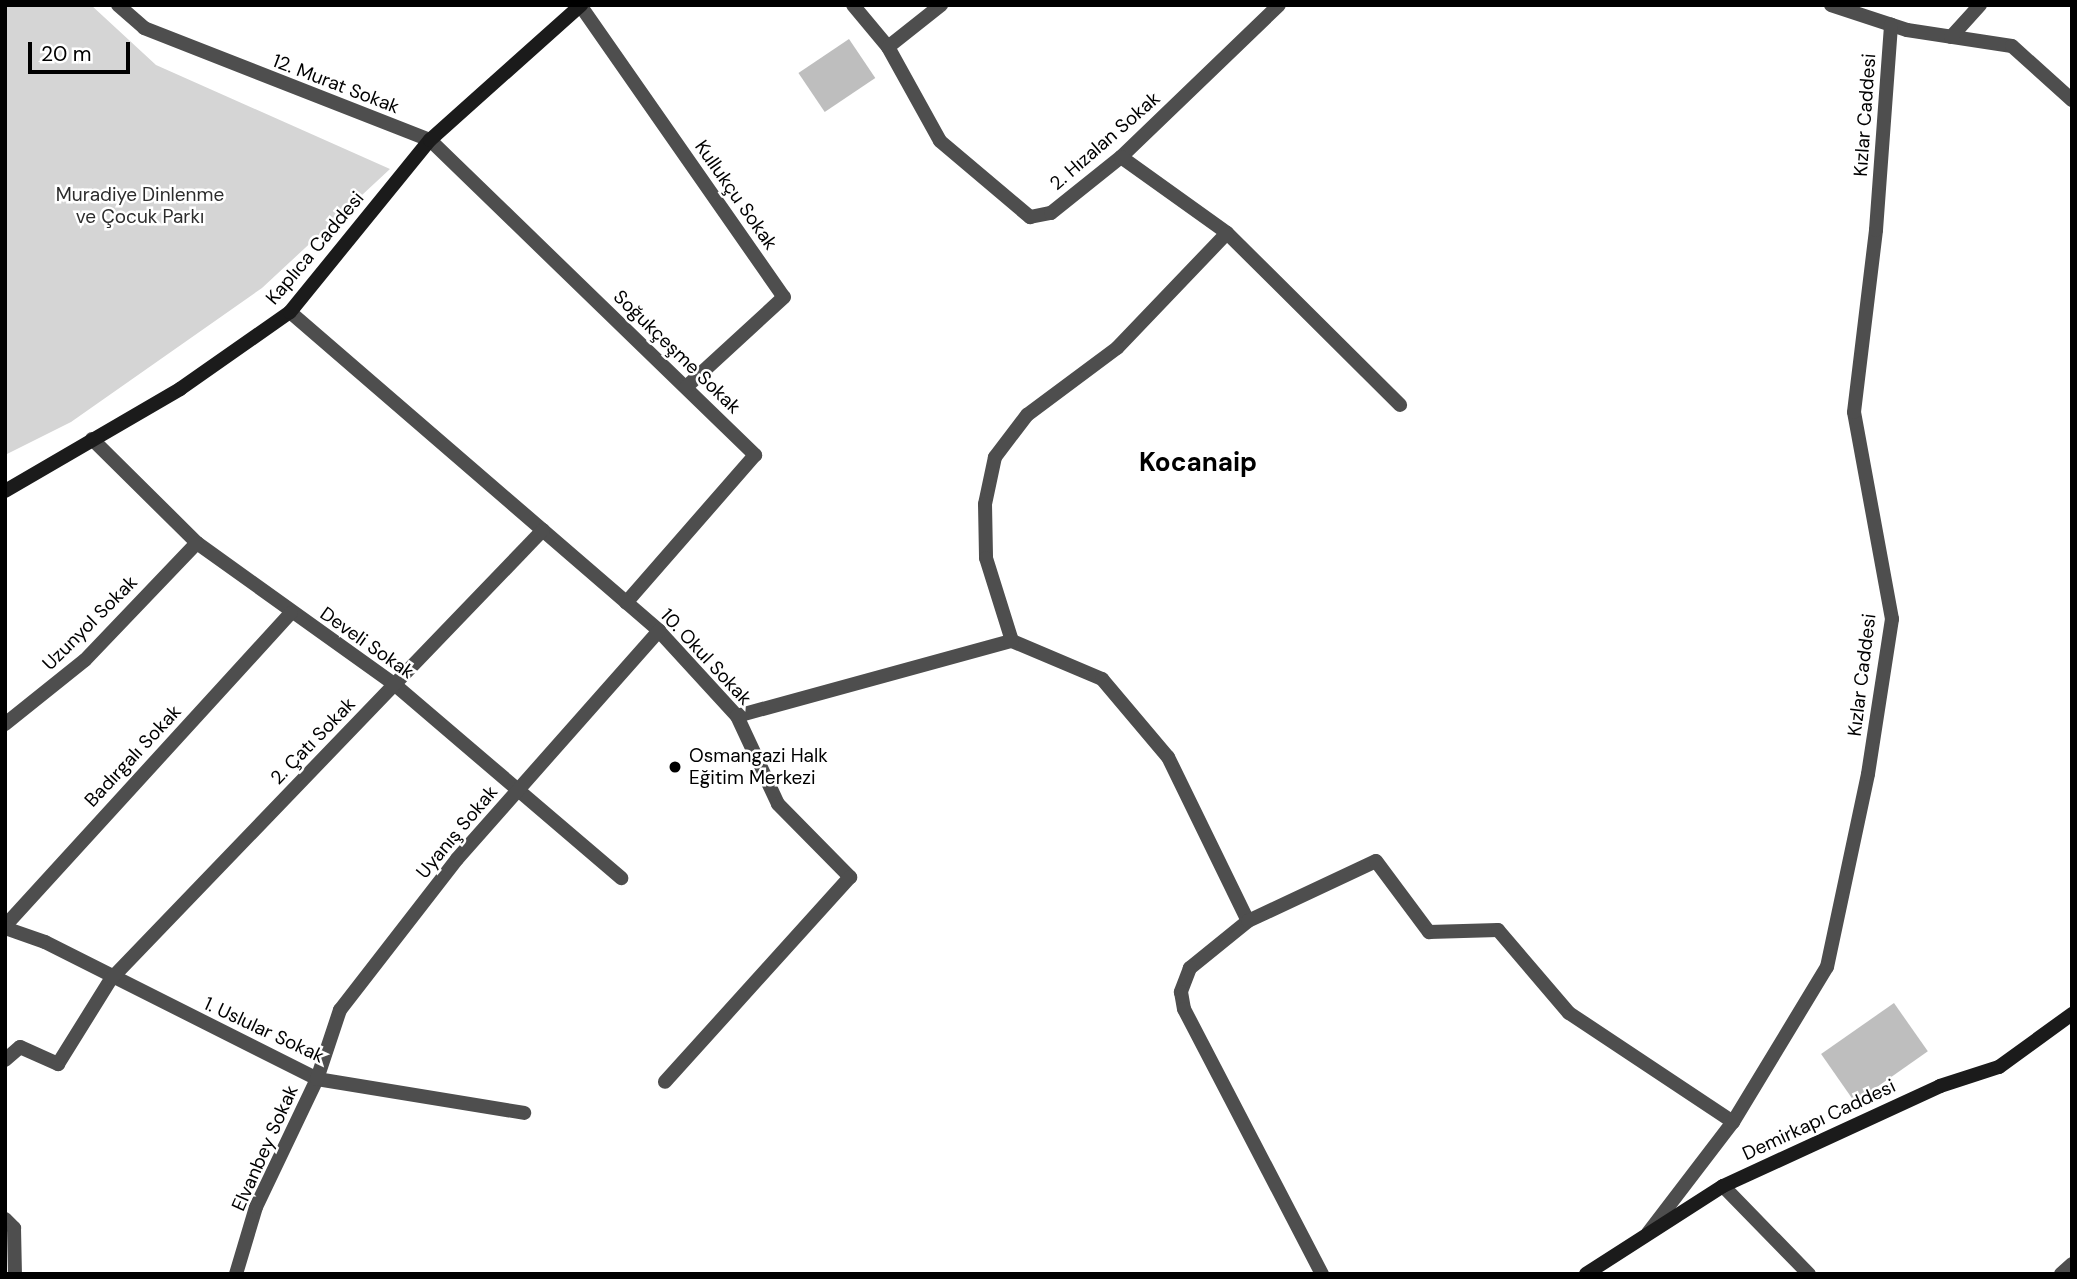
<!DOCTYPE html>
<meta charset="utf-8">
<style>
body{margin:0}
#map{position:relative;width:2077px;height:1279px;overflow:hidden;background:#fff;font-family:"DM Sans",sans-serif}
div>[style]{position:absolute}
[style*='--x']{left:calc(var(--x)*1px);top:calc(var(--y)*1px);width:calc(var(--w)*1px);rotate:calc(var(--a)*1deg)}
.green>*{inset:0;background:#d5d5d5}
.building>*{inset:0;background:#bebebe;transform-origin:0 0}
.service>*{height:14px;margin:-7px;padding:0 7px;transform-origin:7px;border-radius:7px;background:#4e4e4e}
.minor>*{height:14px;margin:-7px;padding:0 7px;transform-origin:7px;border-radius:7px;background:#4e4e4e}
.secondary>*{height:14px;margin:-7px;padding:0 7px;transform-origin:7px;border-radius:7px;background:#1b1b1b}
.dots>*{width:19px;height:19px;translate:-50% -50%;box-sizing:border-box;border:4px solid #fff;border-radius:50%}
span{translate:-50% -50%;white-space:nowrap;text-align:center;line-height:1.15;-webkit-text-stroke:5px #fff;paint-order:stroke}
.street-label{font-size:19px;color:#000}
.park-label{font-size:19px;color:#2c2c2c}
.poi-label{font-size:19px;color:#000}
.left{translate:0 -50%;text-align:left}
.district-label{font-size:26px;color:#000;font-weight:700}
.frame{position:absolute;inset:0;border:7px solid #000;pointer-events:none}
.scale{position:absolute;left:28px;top:42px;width:102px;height:32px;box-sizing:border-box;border:4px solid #000;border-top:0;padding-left:9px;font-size:21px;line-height:24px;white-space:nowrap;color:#000;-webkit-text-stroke:5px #fff;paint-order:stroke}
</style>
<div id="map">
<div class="green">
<div style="clip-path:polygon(5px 5px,91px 5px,156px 65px,390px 169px,262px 288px,71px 422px,5px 455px)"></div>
</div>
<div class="building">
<div style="left:849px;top:39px;width:47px;height:61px;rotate:56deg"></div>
<div style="left:1894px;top:1003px;width:59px;height:89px;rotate:55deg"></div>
</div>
<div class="service">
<div style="--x:1227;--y:233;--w:244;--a:44.8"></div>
</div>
<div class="minor">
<div style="--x:118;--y:5;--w:35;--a:41"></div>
<div style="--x:144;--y:28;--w:307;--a:21.4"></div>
<div style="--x:430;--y:140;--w:453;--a:44.1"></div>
<div style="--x:755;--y:455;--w:196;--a:131.1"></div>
<div style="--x:580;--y:5;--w:356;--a:55.1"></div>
<div style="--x:784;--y:297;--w:133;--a:137.4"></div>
<div style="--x:853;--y:5;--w:55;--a:50.2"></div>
<div style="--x:888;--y:47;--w:107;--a:61"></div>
<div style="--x:940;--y:141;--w:118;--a:40.2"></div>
<div style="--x:1030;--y:217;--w:21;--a:-11"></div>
<div style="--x:1051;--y:213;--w:90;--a:-38.7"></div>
<div style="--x:1121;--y:157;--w:219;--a:-43.9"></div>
<div style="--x:1831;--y:5;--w:80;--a:18.2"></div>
<div style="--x:1907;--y:30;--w:106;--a:8.7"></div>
<div style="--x:2012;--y:46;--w:81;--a:42"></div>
<div style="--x:1951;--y:37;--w:43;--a:-47.8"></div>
<div style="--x:888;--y:47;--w:68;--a:-38.4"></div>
<div style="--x:1121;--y:157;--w:130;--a:35.6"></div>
<div style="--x:1227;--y:233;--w:159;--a:133.7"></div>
<div style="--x:1117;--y:348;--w:112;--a:143.3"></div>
<div style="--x:1027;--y:415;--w:53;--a:127.3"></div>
<div style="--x:995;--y:457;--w:48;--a:102"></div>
<div style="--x:985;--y:504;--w:54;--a:88.9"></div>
<div style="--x:986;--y:558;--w:87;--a:72.6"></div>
<div style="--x:1012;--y:641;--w:98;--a:22.9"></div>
<div style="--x:1102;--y:679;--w:102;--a:49.8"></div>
<div style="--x:1168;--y:757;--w:182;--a:64"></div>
<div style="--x:1248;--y:921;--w:75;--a:141"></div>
<div style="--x:1190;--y:968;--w:26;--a:111"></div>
<div style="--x:1181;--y:992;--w:17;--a:80"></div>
<div style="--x:1184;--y:1009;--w:299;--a:62.5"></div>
<div style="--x:290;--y:312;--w:488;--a:40.8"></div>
<div style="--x:659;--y:631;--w:115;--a:47.5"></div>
<div style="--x:737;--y:716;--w:97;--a:65"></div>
<div style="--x:778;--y:804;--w:103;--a:45.4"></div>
<div style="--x:850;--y:877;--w:276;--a:132.1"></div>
<div style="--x:92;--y:439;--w:148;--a:44.7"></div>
<div style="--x:197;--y:543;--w:242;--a:35.6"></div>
<div style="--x:394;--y:684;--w:299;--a:40.5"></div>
<div style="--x:737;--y:716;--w:285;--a:-15.3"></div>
<div style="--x:5;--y:724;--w:102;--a:-38.7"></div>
<div style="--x:85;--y:660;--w:162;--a:-46.3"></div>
<div style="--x:1248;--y:921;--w:141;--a:-25.1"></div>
<div style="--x:1376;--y:861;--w:89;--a:53.3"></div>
<div style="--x:1429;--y:932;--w:69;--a:-1.7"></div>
<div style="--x:1498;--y:930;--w:109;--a:49.5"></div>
<div style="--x:1569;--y:1013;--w:197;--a:33.6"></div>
<div style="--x:5;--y:926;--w:424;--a:-47.6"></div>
<div style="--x:5;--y:928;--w:42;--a:19.3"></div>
<div style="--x:45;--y:942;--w:305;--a:26.7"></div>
<div style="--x:317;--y:1079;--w:210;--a:9.3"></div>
<div style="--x:5;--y:1060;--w:20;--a:-41"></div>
<div style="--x:20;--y:1047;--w:42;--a:24.1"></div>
<div style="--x:58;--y:1064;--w:100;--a:-58.1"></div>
<div style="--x:111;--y:979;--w:623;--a:-46.11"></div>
<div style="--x:1723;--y:1186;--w:123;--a:45.7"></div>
<div style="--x:5;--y:1219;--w:13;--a:45"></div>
<div style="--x:14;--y:1228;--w:46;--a:88.8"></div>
<div style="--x:1648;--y:1233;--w:140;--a:-52.6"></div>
<div style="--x:1733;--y:1122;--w:181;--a:-58.8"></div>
<div style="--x:1827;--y:967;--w:197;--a:-78"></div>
<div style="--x:1868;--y:774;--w:157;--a:-81.2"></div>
<div style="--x:1892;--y:619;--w:210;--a:-100.4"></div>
<div style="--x:1854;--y:412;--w:183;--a:-83.1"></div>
<div style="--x:1876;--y:230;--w:206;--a:-85.8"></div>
<div style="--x:236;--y:1274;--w:70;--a:-73.4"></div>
<div style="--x:256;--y:1207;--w:142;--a:-64.5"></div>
<div style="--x:317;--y:1079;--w:73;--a:-71.6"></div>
<div style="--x:340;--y:1010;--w:191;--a:-52.2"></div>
<div style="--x:457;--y:859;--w:305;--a:-48.5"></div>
<div style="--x:2061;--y:1274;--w:15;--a:-42"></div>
</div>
<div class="secondary">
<div style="--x:5;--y:491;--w:203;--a:-30.2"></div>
<div style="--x:180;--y:389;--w:134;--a:-35"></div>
<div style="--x:290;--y:312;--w:222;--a:-50.9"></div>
<div style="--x:430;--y:140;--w:203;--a:-41.8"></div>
<div style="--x:1586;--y:1274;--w:163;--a:-32.7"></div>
<div style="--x:1723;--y:1186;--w:239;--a:-24.7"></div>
<div style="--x:1940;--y:1086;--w:62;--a:-17.9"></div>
<div style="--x:1999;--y:1067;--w:90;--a:-36"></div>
</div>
<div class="dots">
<div style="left:675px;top:767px;background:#000"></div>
</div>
<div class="street-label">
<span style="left:336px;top:84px;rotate:21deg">12. Murat Sokak</span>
<span style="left:1865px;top:115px;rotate:-86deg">Kızlar Caddesi</span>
<span style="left:1105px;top:141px;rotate:-41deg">2. Hızalan Sokak</span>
<span style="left:736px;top:195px;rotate:55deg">Kullukçu Sokak</span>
<span style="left:315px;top:248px;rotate:-50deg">Kaplıca Caddesi</span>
<span style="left:677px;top:352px;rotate:44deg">Soğukçeşme Sokak</span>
<span style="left:90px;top:623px;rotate:-45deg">Uzunyol Sokak</span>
<span style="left:367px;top:643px;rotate:35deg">Develi Sokak</span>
<span style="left:706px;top:657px;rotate:47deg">10. Okul Sokak</span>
<span style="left:1862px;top:675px;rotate:-83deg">Kızlar Caddesi</span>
<span style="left:313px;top:741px;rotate:-46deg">2. Çatı Sokak</span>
<span style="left:133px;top:756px;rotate:-47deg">Badırgalı Sokak</span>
<span style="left:457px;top:832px;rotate:-50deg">Uyanış Sokak</span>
<span style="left:264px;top:1030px;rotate:25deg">1. Uslular Sokak</span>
<span style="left:1819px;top:1120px;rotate:-25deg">Demirkapı Caddesi</span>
<span style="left:265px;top:1148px;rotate:-66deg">Elvanbey Sokak</span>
</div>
<div class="park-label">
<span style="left:140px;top:206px">Muradiye Dinlenme<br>ve Çocuk Parkı</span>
</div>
<div class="poi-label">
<span class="left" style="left:689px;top:767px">Osmangazi Halk<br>Eğitim Merkezi</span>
</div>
<div class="district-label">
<span style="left:1198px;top:463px">Kocanaip</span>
</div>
<div class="frame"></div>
<div class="scale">20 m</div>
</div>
